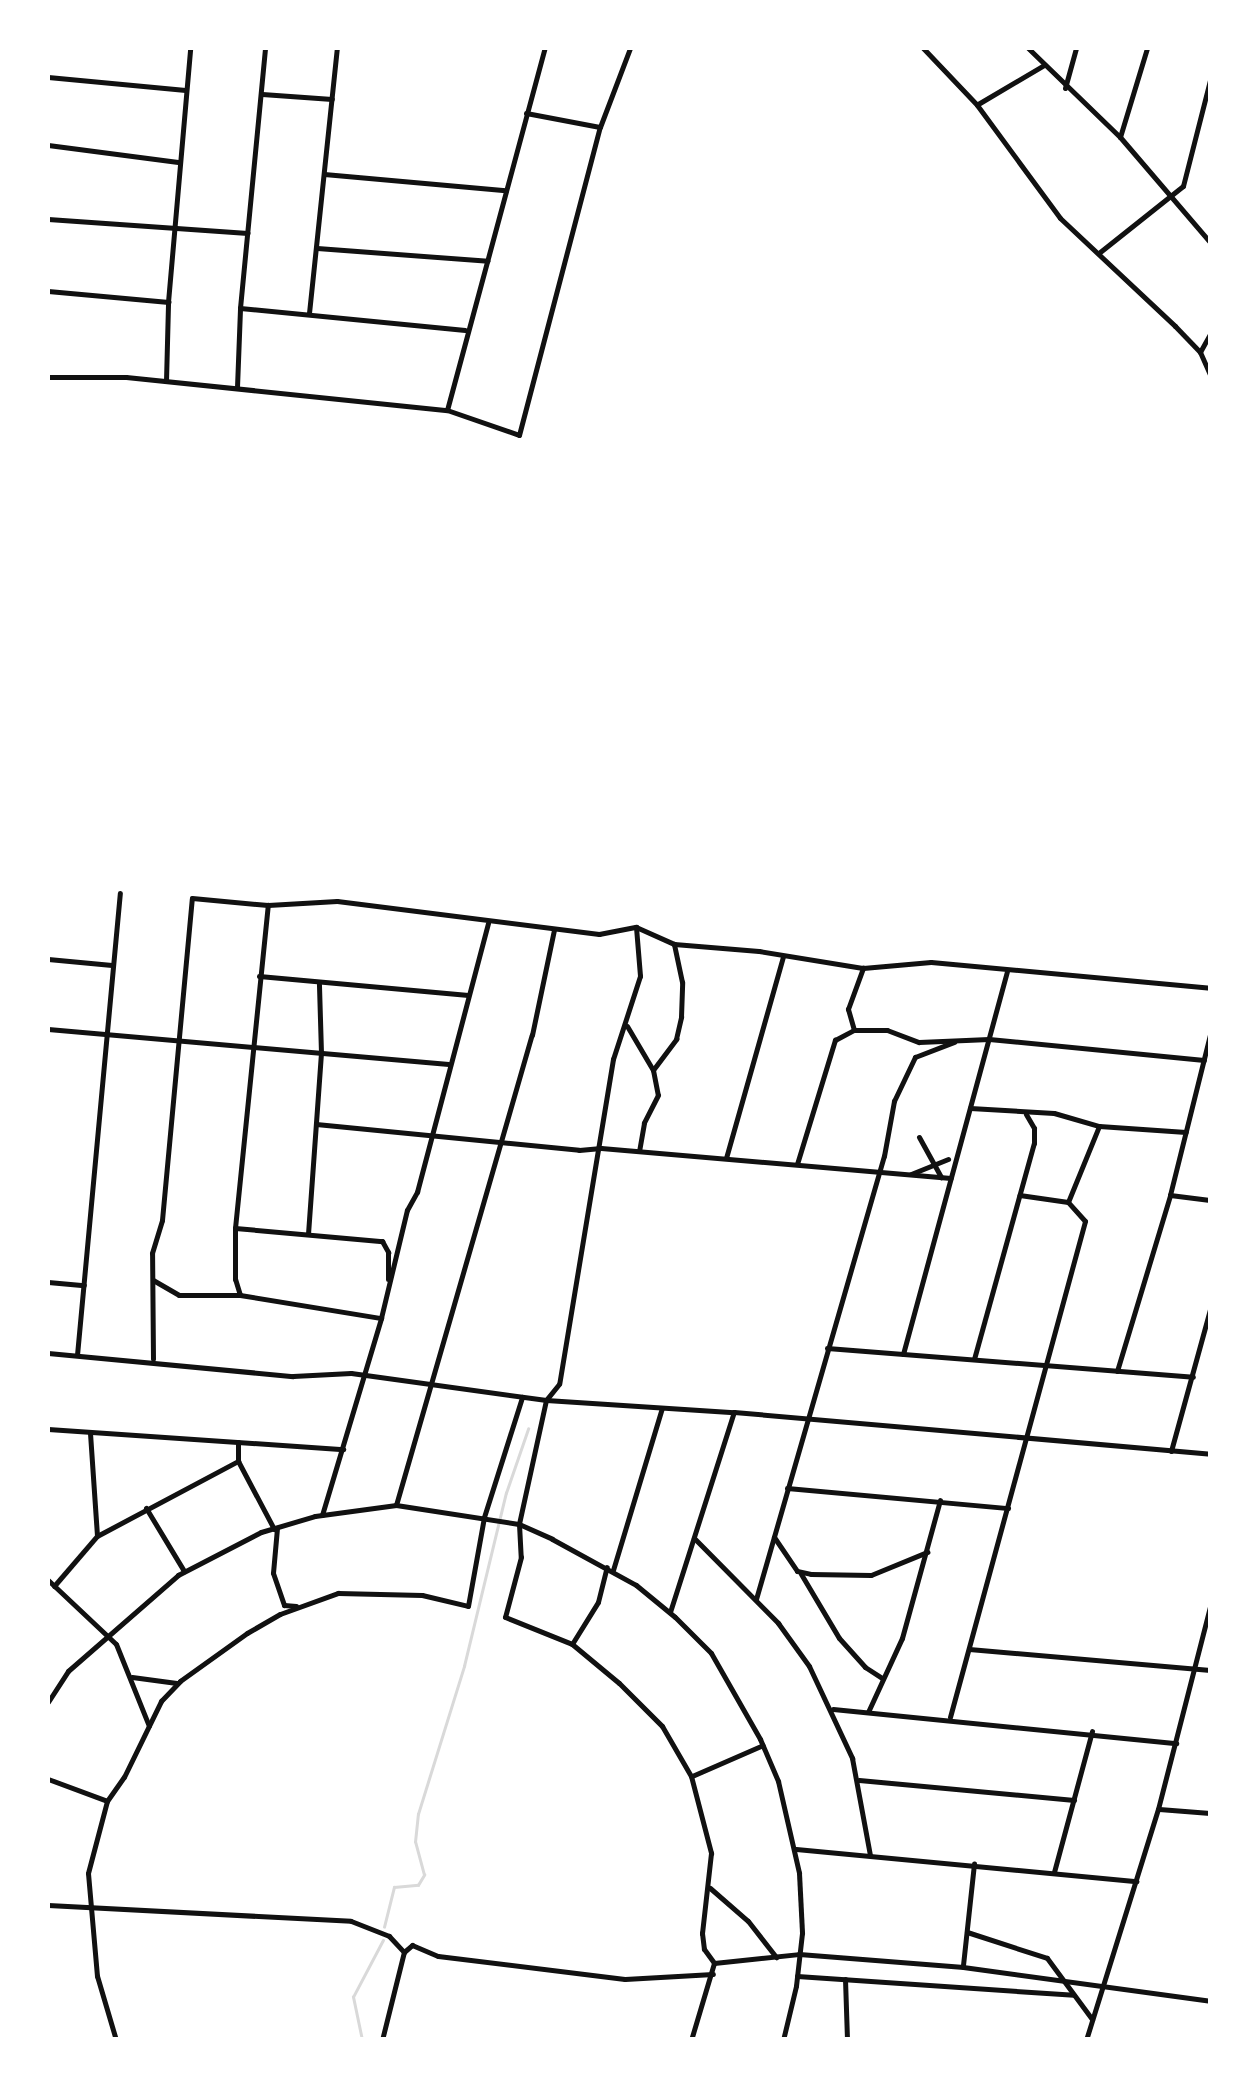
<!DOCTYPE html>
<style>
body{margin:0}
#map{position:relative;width:1258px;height:2087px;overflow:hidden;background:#fff;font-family:Cabin,sans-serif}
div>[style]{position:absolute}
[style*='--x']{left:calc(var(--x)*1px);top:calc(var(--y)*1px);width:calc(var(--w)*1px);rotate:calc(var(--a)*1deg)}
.stream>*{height:2.5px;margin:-1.25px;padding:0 1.25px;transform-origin:1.25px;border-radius:1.25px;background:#d9d9d9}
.minor>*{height:5px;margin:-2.5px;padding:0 2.5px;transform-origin:2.5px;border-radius:2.5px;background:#111}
span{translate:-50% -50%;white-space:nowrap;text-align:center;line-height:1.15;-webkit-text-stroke:8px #fff;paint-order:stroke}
.frame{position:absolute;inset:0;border:50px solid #fff;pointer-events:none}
</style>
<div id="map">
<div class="stream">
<div style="--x:384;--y:1927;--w:41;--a:-76"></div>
<div style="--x:394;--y:1887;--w:24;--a:-5"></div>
<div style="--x:418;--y:1885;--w:12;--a:-59"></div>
<div style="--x:424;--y:1875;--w:34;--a:-105"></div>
<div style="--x:415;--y:1842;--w:28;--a:-84"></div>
<div style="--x:418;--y:1814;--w:155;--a:-72.7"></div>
<div style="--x:464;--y:1666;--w:178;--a:-76.4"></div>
<div style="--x:506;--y:1493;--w:68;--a:-71"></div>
<div style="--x:362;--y:2040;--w:44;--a:-101.8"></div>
<div style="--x:353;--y:1997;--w:64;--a:-62.2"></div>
</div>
<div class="minor">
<div style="--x:923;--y:48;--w:79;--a:46.5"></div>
<div style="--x:977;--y:105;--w:140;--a:53.7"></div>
<div style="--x:1060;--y:218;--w:158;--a:43.2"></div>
<div style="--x:1175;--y:326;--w:36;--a:46"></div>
<div style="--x:1200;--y:352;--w:24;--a:66"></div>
<div style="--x:1028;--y:48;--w:128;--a:44.1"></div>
<div style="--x:1120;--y:137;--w:138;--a:49.4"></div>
<div style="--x:48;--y:77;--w:138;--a:5.4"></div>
<div style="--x:1065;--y:88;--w:41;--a:-74.6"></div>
<div style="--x:262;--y:94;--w:70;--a:4.1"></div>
<div style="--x:978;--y:104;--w:77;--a:-30.6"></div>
<div style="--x:526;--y:113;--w:75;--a:10.7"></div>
<div style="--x:1120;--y:137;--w:93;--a:-73.1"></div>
<div style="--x:48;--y:145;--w:131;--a:7.5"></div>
<div style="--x:324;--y:174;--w:182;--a:5.1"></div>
<div style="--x:48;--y:219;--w:200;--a:4"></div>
<div style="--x:317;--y:248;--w:171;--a:4.3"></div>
<div style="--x:1100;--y:252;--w:106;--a:-38.5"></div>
<div style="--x:1183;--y:186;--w:109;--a:-75.7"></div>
<div style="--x:48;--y:291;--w:121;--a:5.2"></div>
<div style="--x:240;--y:308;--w:226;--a:5.6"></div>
<div style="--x:309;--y:313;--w:266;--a:-84"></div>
<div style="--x:1200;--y:352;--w:21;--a:-61"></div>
<div style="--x:48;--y:377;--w:78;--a:0"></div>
<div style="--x:126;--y:377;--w:323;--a:5.9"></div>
<div style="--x:447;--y:410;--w:76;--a:19.1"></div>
<div style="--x:519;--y:435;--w:318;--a:-75.3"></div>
<div style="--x:600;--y:127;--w:85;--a:-69.2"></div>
<div style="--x:166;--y:381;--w:79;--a:-88.5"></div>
<div style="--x:168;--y:302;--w:255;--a:-85"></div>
<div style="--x:237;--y:387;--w:79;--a:-87.8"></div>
<div style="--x:240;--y:308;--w:261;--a:-84.5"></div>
<div style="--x:447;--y:410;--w:375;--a:-74.9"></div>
<div style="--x:636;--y:927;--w:49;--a:85.3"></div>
<div style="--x:640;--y:976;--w:87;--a:108"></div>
<div style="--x:613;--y:1059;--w:329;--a:99.4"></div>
<div style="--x:559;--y:1384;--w:21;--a:129"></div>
<div style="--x:546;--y:1400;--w:127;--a:102.3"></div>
<div style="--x:519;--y:1524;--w:33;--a:87"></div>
<div style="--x:521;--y:1557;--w:62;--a:104.9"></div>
<div style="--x:505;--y:1617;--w:72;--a:21.9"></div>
<div style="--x:572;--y:1644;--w:61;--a:39.7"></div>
<div style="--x:619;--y:1683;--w:61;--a:45"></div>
<div style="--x:662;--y:1726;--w:58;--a:59.9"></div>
<div style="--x:691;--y:1776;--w:80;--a:75.4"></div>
<div style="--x:711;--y:1853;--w:81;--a:96.4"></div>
<div style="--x:702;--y:1933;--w:16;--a:83"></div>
<div style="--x:704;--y:1949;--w:17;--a:54"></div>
<div style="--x:714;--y:1963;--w:80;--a:106.6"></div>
<div style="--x:48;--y:959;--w:64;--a:5.4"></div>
<div style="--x:259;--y:976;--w:210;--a:5.2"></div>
<div style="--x:627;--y:1026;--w:51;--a:59.4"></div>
<div style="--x:653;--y:1070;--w:25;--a:79"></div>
<div style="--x:658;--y:1095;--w:31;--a:117"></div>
<div style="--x:644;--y:1123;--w:28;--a:100"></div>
<div style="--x:48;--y:1029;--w:402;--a:5"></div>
<div style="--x:854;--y:1030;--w:33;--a:0"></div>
<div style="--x:887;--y:1030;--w:34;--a:21"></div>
<div style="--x:919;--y:1042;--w:70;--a:-2.5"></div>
<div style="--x:989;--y:1039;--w:216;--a:5.6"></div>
<div style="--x:653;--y:1070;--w:39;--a:-53"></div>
<div style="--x:676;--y:1039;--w:23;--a:-77"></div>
<div style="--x:681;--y:1017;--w:35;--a:-88"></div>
<div style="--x:682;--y:982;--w:39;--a:-102"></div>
<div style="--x:970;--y:1108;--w:84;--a:3.4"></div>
<div style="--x:1054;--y:1113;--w:47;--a:16.1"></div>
<div style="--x:1099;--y:1126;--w:87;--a:3.9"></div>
<div style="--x:316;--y:1124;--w:264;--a:5.6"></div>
<div style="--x:579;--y:1150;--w:22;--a:-5"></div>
<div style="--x:601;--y:1148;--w:351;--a:4.9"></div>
<div style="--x:919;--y:1137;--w:46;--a:61.2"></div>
<div style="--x:726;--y:1158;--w:210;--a:-74.2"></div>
<div style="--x:797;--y:1164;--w:130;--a:-73"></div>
<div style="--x:835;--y:1040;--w:21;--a:-28"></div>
<div style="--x:854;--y:1030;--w:22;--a:-106"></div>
<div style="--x:848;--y:1009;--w:44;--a:-69.9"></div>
<div style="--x:911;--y:1174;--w:40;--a:-22"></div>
<div style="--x:1170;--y:1195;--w:40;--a:7.1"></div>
<div style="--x:1068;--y:1202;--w:82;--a:-67.8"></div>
<div style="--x:235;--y:1228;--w:148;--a:5.1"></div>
<div style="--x:382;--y:1241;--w:13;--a:61"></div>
<div style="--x:388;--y:1252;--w:27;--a:90"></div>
<div style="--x:308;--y:1234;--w:181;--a:-85.9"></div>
<div style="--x:321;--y:1053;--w:69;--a:-91.7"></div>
<div style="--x:153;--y:1280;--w:30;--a:30"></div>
<div style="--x:179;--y:1295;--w:61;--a:0"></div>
<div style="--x:240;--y:1295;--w:143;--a:9.3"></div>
<div style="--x:48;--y:1282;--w:36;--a:5"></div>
<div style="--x:240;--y:1295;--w:17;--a:-107"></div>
<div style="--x:235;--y:1279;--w:51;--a:-90"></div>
<div style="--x:235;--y:1228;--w:325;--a:-84.2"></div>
<div style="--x:827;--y:1348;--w:367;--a:4.5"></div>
<div style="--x:48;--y:1353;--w:246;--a:5.4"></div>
<div style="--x:293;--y:1376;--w:58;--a:-3"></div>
<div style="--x:351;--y:1373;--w:197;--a:7.9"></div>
<div style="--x:546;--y:1400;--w:188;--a:3.7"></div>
<div style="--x:734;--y:1412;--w:478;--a:5"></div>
<div style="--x:903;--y:1354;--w:396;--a:-74.8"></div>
<div style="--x:77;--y:1355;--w:464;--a:-84.7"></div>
<div style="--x:153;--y:1359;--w:106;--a:-90.5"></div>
<div style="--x:152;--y:1253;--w:34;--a:-73"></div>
<div style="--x:162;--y:1220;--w:323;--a:-84.7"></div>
<div style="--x:192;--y:898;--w:76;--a:5.3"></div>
<div style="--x:268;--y:905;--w:69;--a:-3.3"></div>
<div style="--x:337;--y:901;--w:264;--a:7.2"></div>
<div style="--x:599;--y:934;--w:38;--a:-11"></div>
<div style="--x:636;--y:927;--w:42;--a:24.1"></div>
<div style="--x:674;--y:944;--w:85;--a:4.7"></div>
<div style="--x:759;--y:951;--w:105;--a:9.3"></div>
<div style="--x:863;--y:968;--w:68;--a:-5"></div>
<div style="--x:931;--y:962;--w:280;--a:5.3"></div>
<div style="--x:974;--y:1359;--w:224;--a:-74.5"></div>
<div style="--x:1034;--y:1143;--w:15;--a:-90"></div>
<div style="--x:1034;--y:1128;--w:16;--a:-120"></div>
<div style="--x:1117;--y:1371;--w:184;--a:-73.2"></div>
<div style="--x:1170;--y:1195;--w:165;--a:-76"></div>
<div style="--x:48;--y:1429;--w:296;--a:3.9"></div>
<div style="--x:90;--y:1433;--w:102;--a:86.1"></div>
<div style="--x:238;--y:1442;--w:19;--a:90"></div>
<div style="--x:238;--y:1461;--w:77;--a:62.1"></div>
<div style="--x:1171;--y:1451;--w:147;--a:-74.6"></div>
<div style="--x:787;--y:1488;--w:222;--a:5.2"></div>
<div style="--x:396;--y:1505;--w:489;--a:-73.9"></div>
<div style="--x:532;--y:1035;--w:107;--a:-78.2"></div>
<div style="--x:146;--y:1508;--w:74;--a:58.9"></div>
<div style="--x:322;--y:1515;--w:206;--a:-73.3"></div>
<div style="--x:381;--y:1318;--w:111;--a:-76.5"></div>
<div style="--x:407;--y:1210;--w:21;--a:-61"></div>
<div style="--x:417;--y:1192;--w:278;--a:-75.2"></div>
<div style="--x:277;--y:1528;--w:45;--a:95.1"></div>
<div style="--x:273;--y:1573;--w:34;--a:71"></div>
<div style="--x:284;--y:1605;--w:12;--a:5"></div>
<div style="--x:774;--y:1537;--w:41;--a:55.9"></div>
<div style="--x:797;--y:1571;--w:14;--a:12"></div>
<div style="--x:811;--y:1574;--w:60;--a:1"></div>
<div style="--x:871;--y:1575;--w:61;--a:-22.3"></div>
<div style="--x:694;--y:1538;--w:120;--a:45.3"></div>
<div style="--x:778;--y:1623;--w:53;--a:54.2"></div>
<div style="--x:809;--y:1666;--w:102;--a:64.9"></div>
<div style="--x:852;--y:1758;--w:99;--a:79.5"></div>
<div style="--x:613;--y:1570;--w:169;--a:-73.2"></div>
<div style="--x:801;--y:1574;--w:74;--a:59.3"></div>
<div style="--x:839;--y:1638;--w:39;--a:48"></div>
<div style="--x:865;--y:1667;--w:20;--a:33"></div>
<div style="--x:48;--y:1580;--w:93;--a:43.3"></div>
<div style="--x:116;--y:1644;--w:88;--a:68.1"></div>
<div style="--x:54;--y:1586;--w:66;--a:-49.3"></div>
<div style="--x:97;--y:1536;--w:160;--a:-28"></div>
<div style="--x:756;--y:1599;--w:461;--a:-73.9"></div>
<div style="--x:884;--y:1156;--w:56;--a:-79.7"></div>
<div style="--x:894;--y:1101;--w:49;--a:-64.5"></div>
<div style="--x:915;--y:1057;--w:42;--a:-21"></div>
<div style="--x:670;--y:1612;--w:210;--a:-72.3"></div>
<div style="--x:572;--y:1644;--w:49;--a:-58.2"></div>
<div style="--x:598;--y:1602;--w:36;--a:-76"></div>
<div style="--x:969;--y:1649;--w:242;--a:5"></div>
<div style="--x:132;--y:1677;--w:45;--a:7.6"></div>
<div style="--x:48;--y:1702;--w:37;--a:-57"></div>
<div style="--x:68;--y:1671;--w:146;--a:-41.1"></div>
<div style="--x:178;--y:1575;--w:93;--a:-27.4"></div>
<div style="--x:261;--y:1532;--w:56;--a:-16.5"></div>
<div style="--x:315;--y:1516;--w:82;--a:-7.7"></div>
<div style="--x:396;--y:1505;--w:124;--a:8.8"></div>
<div style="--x:519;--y:1524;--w:36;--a:24"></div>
<div style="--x:552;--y:1539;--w:96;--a:28.7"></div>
<div style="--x:636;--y:1585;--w:50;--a:39.4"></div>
<div style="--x:675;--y:1617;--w:51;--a:45"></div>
<div style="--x:711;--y:1653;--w:99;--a:60.3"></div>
<div style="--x:760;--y:1739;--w:46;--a:66.8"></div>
<div style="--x:778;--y:1781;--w:94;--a:77.1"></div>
<div style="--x:799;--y:1873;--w:60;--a:87.1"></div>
<div style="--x:802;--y:1933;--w:53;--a:96.5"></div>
<div style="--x:796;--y:1986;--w:56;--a:103.5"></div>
<div style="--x:833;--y:1709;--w:345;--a:5.7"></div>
<div style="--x:868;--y:1712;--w:81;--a:-65.3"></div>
<div style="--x:902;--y:1638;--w:143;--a:-74.6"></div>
<div style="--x:950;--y:1717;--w:514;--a:-74.77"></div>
<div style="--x:1085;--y:1221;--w:25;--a:-132"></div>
<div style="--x:1068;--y:1202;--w:49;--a:-171.9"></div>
<div style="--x:692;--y:1776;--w:77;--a:-23.6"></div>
<div style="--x:48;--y:1779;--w:63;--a:20.4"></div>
<div style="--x:859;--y:1780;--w:216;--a:5.3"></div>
<div style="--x:1159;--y:1809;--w:51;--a:4.5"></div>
<div style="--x:796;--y:1849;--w:342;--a:5.4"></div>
<div style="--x:1054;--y:1872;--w:146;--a:-74.9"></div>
<div style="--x:710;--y:1888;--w:50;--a:41"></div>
<div style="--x:748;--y:1921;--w:46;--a:52.1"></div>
<div style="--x:48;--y:1905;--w:303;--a:3"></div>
<div style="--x:351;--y:1921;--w:41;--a:21.5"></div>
<div style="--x:389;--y:1936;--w:22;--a:47"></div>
<div style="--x:404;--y:1952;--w:11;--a:-41"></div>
<div style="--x:412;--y:1945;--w:28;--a:23"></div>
<div style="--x:438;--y:1956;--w:188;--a:7"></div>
<div style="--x:625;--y:1979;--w:88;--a:-3.3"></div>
<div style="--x:967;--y:1932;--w:84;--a:18"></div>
<div style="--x:1047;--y:1958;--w:76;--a:53.6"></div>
<div style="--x:714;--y:1963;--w:85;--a:-6"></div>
<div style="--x:799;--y:1954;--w:165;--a:4.5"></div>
<div style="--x:963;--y:1967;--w:249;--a:7.8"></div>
<div style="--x:963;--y:1965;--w:102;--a:-83.8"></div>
<div style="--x:797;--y:1976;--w:277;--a:3.9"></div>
<div style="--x:845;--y:1979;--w:61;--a:88.1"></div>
<div style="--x:116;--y:2040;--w:67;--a:-106.5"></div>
<div style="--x:97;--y:1976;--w:103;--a:-95"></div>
<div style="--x:88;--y:1873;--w:74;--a:-75.2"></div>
<div style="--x:107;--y:1801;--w:29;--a:-55"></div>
<div style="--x:124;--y:1777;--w:85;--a:-64"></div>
<div style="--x:161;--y:1701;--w:28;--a:-46"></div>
<div style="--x:180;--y:1681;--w:82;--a:-35.6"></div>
<div style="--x:247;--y:1633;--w:38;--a:-30"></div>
<div style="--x:280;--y:1614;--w:62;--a:-19.9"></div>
<div style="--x:338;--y:1593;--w:84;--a:1.4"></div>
<div style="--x:422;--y:1595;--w:47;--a:13.4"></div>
<div style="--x:468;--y:1606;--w:90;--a:-79.8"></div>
<div style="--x:484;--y:1517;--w:126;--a:-72.4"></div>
<div style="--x:382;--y:2040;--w:91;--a:-76"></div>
<div style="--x:1086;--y:2040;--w:242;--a:-72.7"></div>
<div style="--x:1158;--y:1809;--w:209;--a:-75.6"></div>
</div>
<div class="frame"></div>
</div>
